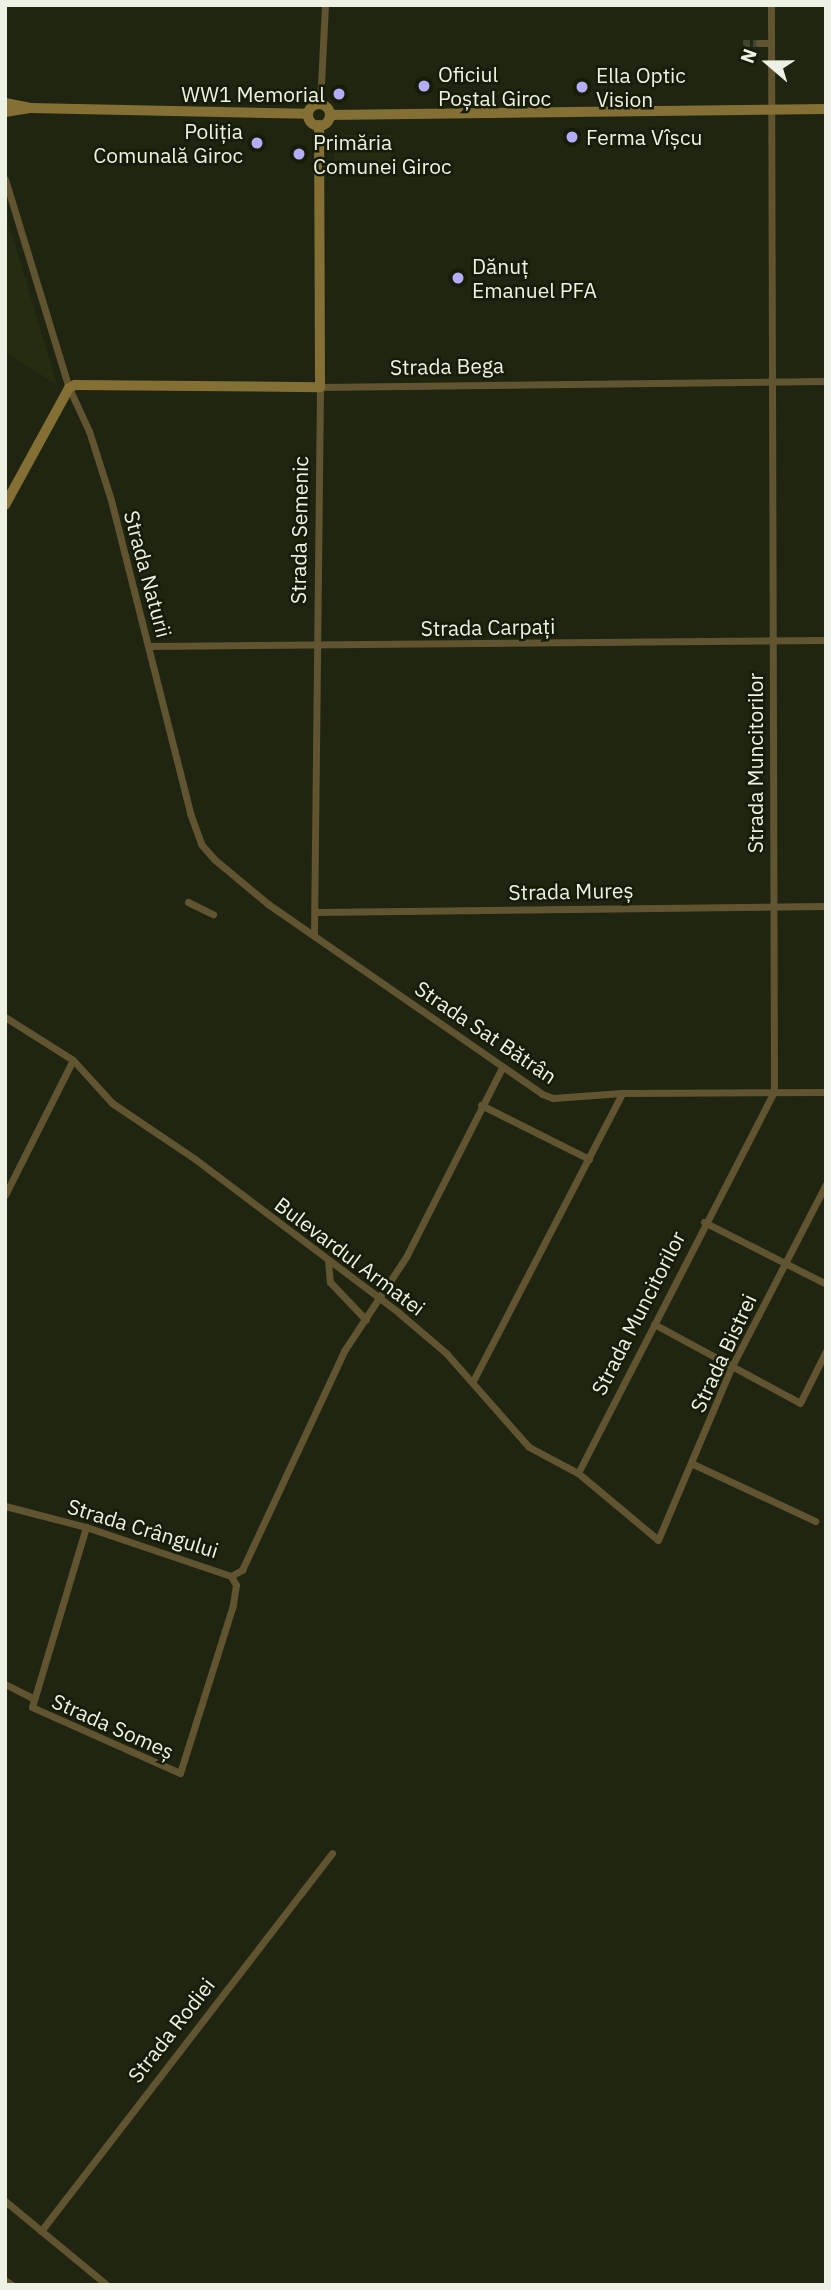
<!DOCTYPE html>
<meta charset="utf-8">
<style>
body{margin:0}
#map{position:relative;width:831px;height:2290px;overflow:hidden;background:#1f2510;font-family:"IBM Plex Sans",sans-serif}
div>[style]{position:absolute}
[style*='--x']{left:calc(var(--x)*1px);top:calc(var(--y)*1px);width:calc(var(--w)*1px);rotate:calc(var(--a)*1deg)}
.built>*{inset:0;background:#252d11;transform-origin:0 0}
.street-tunnel>*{height:7px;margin-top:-3.5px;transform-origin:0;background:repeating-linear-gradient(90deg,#3e4430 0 7px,transparent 0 10.5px)}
.street>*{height:7px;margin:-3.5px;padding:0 3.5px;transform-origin:3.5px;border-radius:3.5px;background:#615430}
.secondary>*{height:10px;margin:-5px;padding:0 5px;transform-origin:5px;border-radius:5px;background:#846f34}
.secondary>.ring{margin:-5px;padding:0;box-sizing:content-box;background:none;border:10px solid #846f34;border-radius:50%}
.dots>*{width:19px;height:19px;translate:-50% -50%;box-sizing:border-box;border:4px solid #161c07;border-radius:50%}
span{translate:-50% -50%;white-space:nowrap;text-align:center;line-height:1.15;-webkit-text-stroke:5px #161c07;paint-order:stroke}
.poi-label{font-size:21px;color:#eef2e5}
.left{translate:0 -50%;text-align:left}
.right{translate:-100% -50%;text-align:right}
.street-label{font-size:21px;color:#eef2e5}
.frame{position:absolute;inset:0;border:7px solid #eef2e5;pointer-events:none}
.north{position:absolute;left:733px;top:28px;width:70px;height:70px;-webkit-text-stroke:5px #161c07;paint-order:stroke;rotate:290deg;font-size:19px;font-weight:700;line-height:28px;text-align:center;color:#eef2e5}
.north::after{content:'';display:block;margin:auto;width:24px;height:32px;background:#eef2e5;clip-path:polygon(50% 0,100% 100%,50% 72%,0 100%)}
</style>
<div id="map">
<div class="built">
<div style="left:391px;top:135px;width:29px;height:57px;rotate:90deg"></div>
<div style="clip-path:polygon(5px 211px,57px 385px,5px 352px)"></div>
</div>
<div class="street-tunnel">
<div style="--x:743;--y:43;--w:16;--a:0"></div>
</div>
<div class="street">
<div style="--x:759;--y:43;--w:12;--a:0"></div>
<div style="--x:320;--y:104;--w:99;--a:-87.1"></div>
<div style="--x:5;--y:179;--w:219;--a:73"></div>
<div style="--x:69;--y:388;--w:47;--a:65.1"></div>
<div style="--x:89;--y:431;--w:72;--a:72.3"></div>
<div style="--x:111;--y:500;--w:323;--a:75.8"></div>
<div style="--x:190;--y:813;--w:33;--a:70"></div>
<div style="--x:201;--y:844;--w:20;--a:49"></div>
<div style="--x:214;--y:859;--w:70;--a:39.8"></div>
<div style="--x:268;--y:904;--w:333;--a:34.7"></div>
<div style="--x:542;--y:1094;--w:12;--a:20"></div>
<div style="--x:553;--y:1098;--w:69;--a:-4.1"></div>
<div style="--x:622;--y:1093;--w:204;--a:-0.3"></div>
<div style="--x:151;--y:646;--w:675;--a:-0.51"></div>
<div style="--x:188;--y:902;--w:28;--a:26"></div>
<div style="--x:316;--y:912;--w:510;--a:-0.67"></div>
<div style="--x:314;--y:935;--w:548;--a:-89.37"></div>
<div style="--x:320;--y:387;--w:506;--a:-0.68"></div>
<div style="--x:5;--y:1017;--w:80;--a:32.3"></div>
<div style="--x:73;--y:1060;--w:58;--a:47.8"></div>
<div style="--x:112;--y:1103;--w:100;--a:34"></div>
<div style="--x:195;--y:1159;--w:256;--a:37"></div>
<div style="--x:399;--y:1313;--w:62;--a:40.4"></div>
<div style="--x:446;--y:1353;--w:125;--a:48.6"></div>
<div style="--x:529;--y:1447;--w:55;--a:28"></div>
<div style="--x:578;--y:1473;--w:104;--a:39.9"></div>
<div style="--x:658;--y:1540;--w:187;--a:-67"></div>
<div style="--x:731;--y:1368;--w:207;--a:-62.7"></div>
<div style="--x:481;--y:1105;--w:121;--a:26.6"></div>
<div style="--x:5;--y:1195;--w:151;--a:-63.3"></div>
<div style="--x:704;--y:1222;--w:137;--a:26.9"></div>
<div style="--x:328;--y:1261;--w:21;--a:85"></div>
<div style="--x:330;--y:1282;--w:52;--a:46.5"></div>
<div style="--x:654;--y:1324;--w:166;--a:28.4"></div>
<div style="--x:800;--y:1403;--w:58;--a:-63.4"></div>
<div style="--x:473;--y:1381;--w:324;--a:-62.6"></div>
<div style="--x:693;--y:1464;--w:135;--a:25"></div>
<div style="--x:578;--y:1473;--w:428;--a:-62.8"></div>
<div style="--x:774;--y:1092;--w:1087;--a:-90.16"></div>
<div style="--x:5;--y:1506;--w:84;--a:14.5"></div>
<div style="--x:86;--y:1527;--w:153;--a:18.7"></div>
<div style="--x:231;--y:1576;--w:10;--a:61"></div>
<div style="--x:236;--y:1585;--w:20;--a:99"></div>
<div style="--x:233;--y:1605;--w:176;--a:107.5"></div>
<div style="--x:180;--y:1773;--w:162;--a:-156"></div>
<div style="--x:32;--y:1707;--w:188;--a:-73.3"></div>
<div style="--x:231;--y:1576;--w:13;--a:-29"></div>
<div style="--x:242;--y:1570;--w:242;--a:-65"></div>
<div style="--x:344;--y:1351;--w:113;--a:-56.6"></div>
<div style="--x:406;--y:1257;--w:212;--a:-63.1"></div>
<div style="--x:5;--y:1684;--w:30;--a:27"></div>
<div style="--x:5;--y:2201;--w:132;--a:39.5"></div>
<div style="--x:41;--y:2231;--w:477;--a:-52.4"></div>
<div style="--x:5;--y:2280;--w:9;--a:36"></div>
</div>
<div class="secondary">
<div style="--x:5;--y:103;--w:25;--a:11"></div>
<div style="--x:30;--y:108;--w:278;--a:1.2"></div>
<div class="ring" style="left:308px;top:104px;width:12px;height:12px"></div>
<div style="--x:5;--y:112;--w:25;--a:-9"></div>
<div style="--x:330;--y:115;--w:496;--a:-0.7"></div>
<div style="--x:5;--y:505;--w:133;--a:-61.3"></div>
<div style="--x:69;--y:388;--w:7;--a:-27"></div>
<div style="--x:75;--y:385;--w:245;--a:0.5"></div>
<div style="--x:320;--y:387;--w:262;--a:-90.2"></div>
</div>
<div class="dots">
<div style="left:424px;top:86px;background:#b3adf9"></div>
<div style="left:582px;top:87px;background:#b3adf9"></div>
<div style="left:339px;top:94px;background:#b3adf9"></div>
<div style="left:572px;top:137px;background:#b3adf9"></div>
<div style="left:257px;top:143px;background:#b3adf9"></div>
<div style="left:299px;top:154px;background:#b3adf9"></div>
<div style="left:458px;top:278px;background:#b3adf9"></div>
</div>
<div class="poi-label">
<span class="left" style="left:438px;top:86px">Oficiul<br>Poștal Giroc</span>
<span class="left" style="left:596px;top:87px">Ella Optic<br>Vision</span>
<span class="right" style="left:325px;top:94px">WW1 Memorial</span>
<span class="right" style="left:243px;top:143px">Poliția<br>Comunală Giroc</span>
<span class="left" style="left:586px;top:137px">Ferma Vîșcu</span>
<span class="left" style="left:313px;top:154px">Primăria<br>Comunei Giroc</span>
<span class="left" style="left:472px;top:278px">Dănuț<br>Emanuel PFA</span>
</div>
<div class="street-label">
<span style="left:447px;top:366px;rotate:-1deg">Strada Bega</span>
<span style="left:299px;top:530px;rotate:-89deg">Strada Semenic</span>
<span style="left:148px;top:574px;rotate:75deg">Strada Naturii</span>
<span style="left:488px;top:627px;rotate:-1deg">Strada Carpați</span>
<span style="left:755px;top:763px;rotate:-90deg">Strada Muncitorilor</span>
<span style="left:571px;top:891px;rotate:-1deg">Strada Mureș</span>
<span style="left:486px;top:1032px;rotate:34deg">Strada Sat Bătrân</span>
<span style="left:350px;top:1256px;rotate:37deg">Bulevardul Armatei</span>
<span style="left:638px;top:1313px;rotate:-63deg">Strada Muncitorilor</span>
<span style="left:723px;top:1353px;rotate:-65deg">Strada Bistrei</span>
<span style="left:143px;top:1528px;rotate:17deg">Strada Crângului</span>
<span style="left:113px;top:1726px;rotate:24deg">Strada Someș</span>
<span style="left:171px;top:2030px;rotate:-52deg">Strada Rodiei</span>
</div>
<div class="frame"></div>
<div class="north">N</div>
</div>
